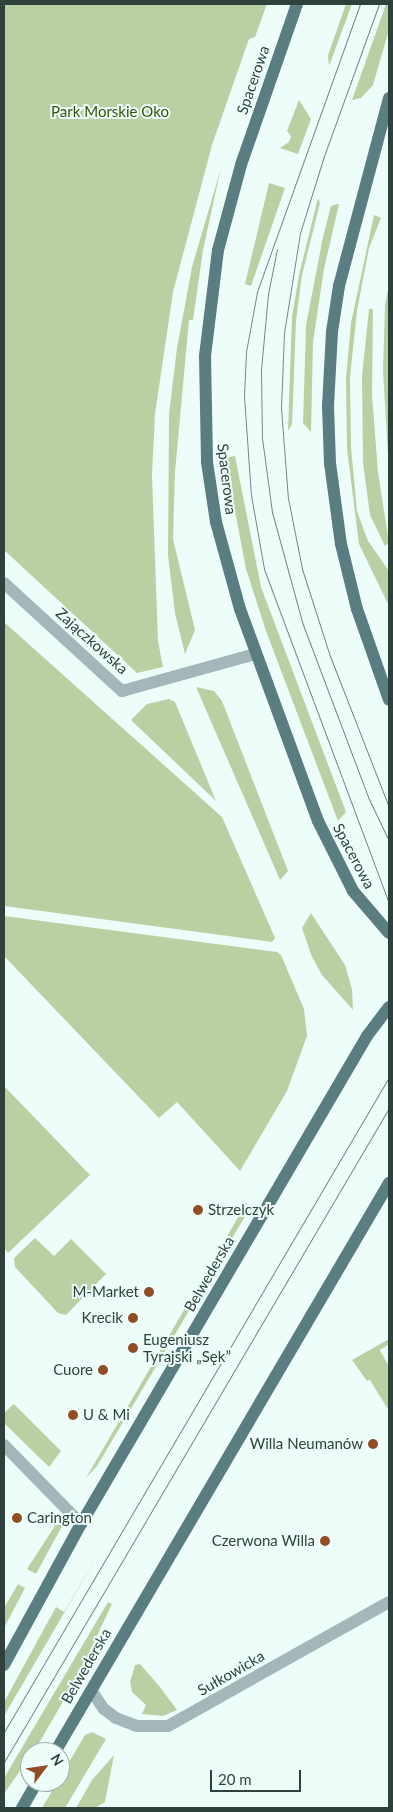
<!DOCTYPE html>
<meta charset="utf-8">
<style>
body{margin:0}
#map{position:relative;width:393px;height:1812px;overflow:hidden;background:#edfefa;font-family:Lato,sans-serif}
div>[style]{position:absolute}
[style*='--x']{left:calc(var(--x)*1px);top:calc(var(--y)*1px);width:calc(var(--w)*1px);rotate:calc(var(--a)*1deg)}
.green>*{inset:0;background:#bbd0a2}
.minor>*{height:12px;margin:-6px;padding:0 6px;transform-origin:6px;border-radius:6px;background:#a3b6b9}
.major>*{height:12px;margin:-6px;padding:0 6px;transform-origin:6px;border-radius:6px;background:#5a7d82}
.tram>*{height:1px;margin:-0.5px;padding:0 0.5px;transform-origin:0.5px;border-radius:0.5px;background:#748682}
.dots>*{width:14px;height:14px;translate:-50% -50%;box-sizing:border-box;border:2px solid #edfefa;border-radius:50%}
span{translate:-50% -50%;white-space:nowrap;text-align:center;line-height:1.15;-webkit-text-stroke:4px #edfefa;paint-order:stroke}
.street-label{font-size:15px;color:#2f413d}
.park-label{font-size:15px;color:#375004}
.poi-label{font-size:15px;color:#2f413d}
.left{translate:0 -50%;text-align:left}
.right{translate:-100% -50%;text-align:right}
.frame{position:absolute;inset:0;border:5px solid #2f413d;pointer-events:none}
.north{position:absolute;left:20px;top:1742px;width:50px;height:50px;box-sizing:border-box;background:#edfefa;border:1px solid #a1b2ae;border-radius:50%;rotate:59deg;font-size:14px;font-weight:700;line-height:20px;text-align:center;color:#2f413d}
.north::after{content:'';display:block;margin:auto;width:18px;height:22px;background:#934d25;clip-path:polygon(50% 0,100% 100%,50% 72%,0 100%)}
.scale{position:absolute;left:210px;top:1770px;width:91px;height:22px;box-sizing:border-box;border:2px solid #2f413d;border-top:0;padding-left:6px;font-size:15px;line-height:18px;white-space:nowrap;color:#2f413d;-webkit-text-stroke:4px #edfefa;paint-order:stroke}
</style>
<div id="map">
<div class="green">
<div style="clip-path:polygon(4px 4px,267px 4px,255px 37px,249px 39px,212px 145px,173px 292px,155px 414px,152px 475px,158px 641px,163px 667px,137px 673px,4px 550px)"></div>
<div style="clip-path:polygon(346px 4px,352px 4px,329px 66px,328px 55px)"></div>
<div style="clip-path:polygon(386px 4px,389px 4px,389px 30px,373px 85px,361px 98px,352px 100px)"></div>
<div style="clip-path:polygon(299px 100px,311px 119px,298px 154px,280px 148px,289px 142px,291px 136px,287px 131px)"></div>
<div style="clip-path:polygon(221px 168px,203px 250px,193px 320px,189px 320px,175px 472px,173px 539px,195px 630px,185px 654px,175px 613px,168px 555px,169px 414px,177px 348px,192px 267px)"></div>
<div style="clip-path:polygon(269px 183px,285px 188px,251px 286px,245px 284px)"></div>
<div style="clip-path:polygon(318px 198px,320px 203px,302px 275px,296px 321px,292px 424px,288px 431px,292px 317px,299px 275px)"></div>
<div style="clip-path:polygon(337px 204px,339px 204px,324px 269px,313px 342px,311px 432px,303px 423px,306px 325px,323px 237px,331px 206px)"></div>
<div style="clip-path:polygon(374px 215px,381px 218px,369px 248px,357px 311px,350px 377px,351px 447px,357px 511px,368px 541px,389px 571px,389px 606px,359px 544px,347px 449px,346px 379px,351px 323px)"></div>
<div style="clip-path:polygon(389px 284px,389px 473px,383px 371px,385px 305px)"></div>
<div style="clip-path:polygon(369px 309px,373px 309px,372px 395px,378px 472px,389px 543px,385px 546px,370px 515px,363px 463px,362px 376px)"></div>
<div style="clip-path:polygon(235px 456px,261px 587px,346px 812px,338px 821px,266px 631px,246px 569px,225px 458px)"></div>
<div style="clip-path:polygon(4px 622px,222px 817px,275px 938px,272px 942px,4px 906px)"></div>
<div style="clip-path:polygon(196px 687px,214px 691px,222px 701px,288px 871px,280px 880px)"></div>
<div style="clip-path:polygon(169px 699px,175px 702px,216px 801px,131px 720px,147px 704px)"></div>
<div style="clip-path:polygon(311px 913px,345px 965px,352px 989px,353px 1010px,322px 975px,312px 957px,302px 928px)"></div>
<div style="clip-path:polygon(4px 916px,277px 952px,281px 955px,304px 1009px,307px 1036px,287px 1091px,240px 1171px,177px 1102px,159px 1118px,4px 956px)"></div>
<div style="clip-path:polygon(4px 1086px,90px 1175px,8px 1253px,4px 1248px)"></div>
<div style="clip-path:polygon(247px 1202px,247px 1213px,97px 1466px,86px 1478px)"></div>
<div style="clip-path:polygon(35px 1238px,54px 1256px,71px 1239px,106px 1274px,66px 1315px,58px 1313px,15px 1267px,14px 1258px)"></div>
<div style="clip-path:polygon(389px 1339px,389px 1344px,380px 1350px,389px 1367px,389px 1411px,370px 1380px,367px 1381px,352px 1360px)"></div>
<div style="clip-path:polygon(14px 1404px,61px 1451px,49px 1467px,4px 1423px,4px 1413px)"></div>
<div style="clip-path:polygon(62px 1515px,67px 1517px,36px 1574px,27px 1569px)"></div>
<div style="clip-path:polygon(102px 1548px,4px 1716px,4px 1702px,56px 1607px,64px 1612px)"></div>
<div style="clip-path:polygon(18px 1584px,25px 1588px,4px 1628px,4px 1608px)"></div>
<div style="clip-path:polygon(108px 1602px,112px 1604px,79px 1674px,39px 1743px,4px 1794px,4px 1778px)"></div>
<div style="clip-path:polygon(140px 1664px,160px 1687px,177px 1710px,163px 1716px,142px 1714px,146px 1705px,132px 1692px,130px 1682px,135px 1665px)"></div>
<div style="clip-path:polygon(92px 1732px,106px 1739px,65px 1808px,42px 1808px,85px 1735px)"></div>
<div style="clip-path:polygon(114px 1755px,105px 1802px,95px 1808px,76px 1808px,92px 1780px)"></div>
</div>
<div class="minor">
<div style="--x:4;--y:583;--w:160;--a:42.5"></div>
<div style="--x:122;--y:691;--w:138;--a:-15.5"></div>
<div style="--x:4;--y:1445;--w:110;--a:45.7"></div>
<div style="--x:91;--y:1690;--w:23;--a:56"></div>
<div style="--x:104;--y:1709;--w:15;--a:37"></div>
<div style="--x:116;--y:1718;--w:22;--a:21"></div>
<div style="--x:137;--y:1726;--w:31;--a:0"></div>
<div style="--x:168;--y:1726;--w:253;--a:-29.3"></div>
</div>
<div class="major">
<div style="--x:297;--y:4;--w:170;--a:109.2"></div>
<div style="--x:241;--y:165;--w:88;--a:105.1"></div>
<div style="--x:218;--y:250;--w:107;--a:97"></div>
<div style="--x:205;--y:356;--w:106;--a:88.9"></div>
<div style="--x:207;--y:462;--w:61;--a:81.5"></div>
<div style="--x:216;--y:522;--w:90;--a:74.6"></div>
<div style="--x:240;--y:609;--w:226;--a:69.8"></div>
<div style="--x:318;--y:821;--w:78;--a:63.4"></div>
<div style="--x:353;--y:891;--w:55;--a:49.4"></div>
<div style="--x:389;--y:98;--w:195;--a:104.9"></div>
<div style="--x:339;--y:286;--w:47;--a:98.7"></div>
<div style="--x:332;--y:332;--w:74;--a:93.1"></div>
<div style="--x:328;--y:406;--w:57;--a:88"></div>
<div style="--x:330;--y:463;--w:82;--a:82.3"></div>
<div style="--x:341;--y:544;--w:67;--a:76.2"></div>
<div style="--x:357;--y:609;--w:96;--a:70.6"></div>
<div style="--x:4;--y:1665;--w:161;--a:-61.4"></div>
<div style="--x:81;--y:1524;--w:566;--a:-59.63"></div>
<div style="--x:367;--y:1036;--w:36;--a:-53"></div>
<div style="--x:55;--y:1752;--w:660;--a:-59.59"></div>
<div style="--x:22;--y:1808;--w:30;--a:-60"></div>
</div>
<div class="tram">
<div style="--x:360;--y:4;--w:306;--a:109.7"></div>
<div style="--x:257;--y:292;--w:61;--a:100.4"></div>
<div style="--x:246;--y:352;--w:44;--a:92.6"></div>
<div style="--x:244;--y:396;--w:99;--a:86"></div>
<div style="--x:251;--y:495;--w:75;--a:80"></div>
<div style="--x:264;--y:569;--w:357;--a:69.5"></div>
<div style="--x:379;--y:4;--w:162;--a:109.9"></div>
<div style="--x:324;--y:156;--w:81;--a:107.3"></div>
<div style="--x:300;--y:233;--w:101;--a:99.1"></div>
<div style="--x:284;--y:333;--w:75;--a:92.3"></div>
<div style="--x:281;--y:408;--w:90;--a:85.6"></div>
<div style="--x:288;--y:498;--w:72;--a:78.8"></div>
<div style="--x:302;--y:569;--w:91;--a:72.2"></div>
<div style="--x:330;--y:656;--w:162;--a:68.7"></div>
<div style="--x:277;--y:249;--w:46;--a:101.3"></div>
<div style="--x:268;--y:294;--w:75;--a:95.3"></div>
<div style="--x:261;--y:369;--w:69;--a:89.2"></div>
<div style="--x:262;--y:438;--w:75;--a:82.3"></div>
<div style="--x:272;--y:512;--w:114;--a:74.7"></div>
<div style="--x:302;--y:622;--w:187;--a:69.3"></div>
<div style="--x:368;--y:797;--w:49;--a:64.5"></div>
<div style="--x:4;--y:1732;--w:760;--a:-59.55"></div>
<div style="--x:4;--y:1762;--w:759;--a:-59.52"></div>
</div>
<div class="dots">
<div style="left:198px;top:1210px;background:#934d25"></div>
<div style="left:149px;top:1292px;background:#934d25"></div>
<div style="left:133px;top:1318px;background:#934d25"></div>
<div style="left:133px;top:1348px;background:#934d25"></div>
<div style="left:103px;top:1370px;background:#934d25"></div>
<div style="left:73px;top:1415px;background:#934d25"></div>
<div style="left:373px;top:1444px;background:#934d25"></div>
<div style="left:17px;top:1518px;background:#934d25"></div>
<div style="left:325px;top:1541px;background:#934d25"></div>
</div>
<div class="street-label">
<span style="left:253px;top:80px;rotate:-71deg">Spacerowa</span>
<span style="left:227px;top:479px;rotate:83deg">Spacerowa</span>
<span style="left:92px;top:641px;rotate:42deg">Zajączkowska</span>
<span style="left:354px;top:856px;rotate:62deg">Spacerowa</span>
<span style="left:209px;top:1274px;rotate:-60deg">Belwederska</span>
<span style="left:86px;top:1666px;rotate:-60deg">Belwederska</span>
<span style="left:231px;top:1673px;rotate:-30deg">Sułkowicka</span>
</div>
<div class="park-label">
<span style="left:110px;top:112px">Park Morskie Oko</span>
</div>
<div class="poi-label">
<span class="left" style="left:208px;top:1210px">Strzelczyk</span>
<span class="right" style="left:139px;top:1292px">M-Market</span>
<span class="right" style="left:123px;top:1318px">Krecik</span>
<span class="left" style="left:143px;top:1348px">Eugeniusz<br>Tyrajski „Sęk”</span>
<span class="right" style="left:93px;top:1370px">Cuore</span>
<span class="left" style="left:83px;top:1415px">U &amp; Mi</span>
<span class="right" style="left:363px;top:1444px">Willa Neumanów</span>
<span class="left" style="left:27px;top:1518px">Carington</span>
<span class="right" style="left:315px;top:1541px">Czerwona Willa</span>
</div>
<div class="frame"></div>
<div class="north">N</div>
<div class="scale">20 m</div>
</div>
